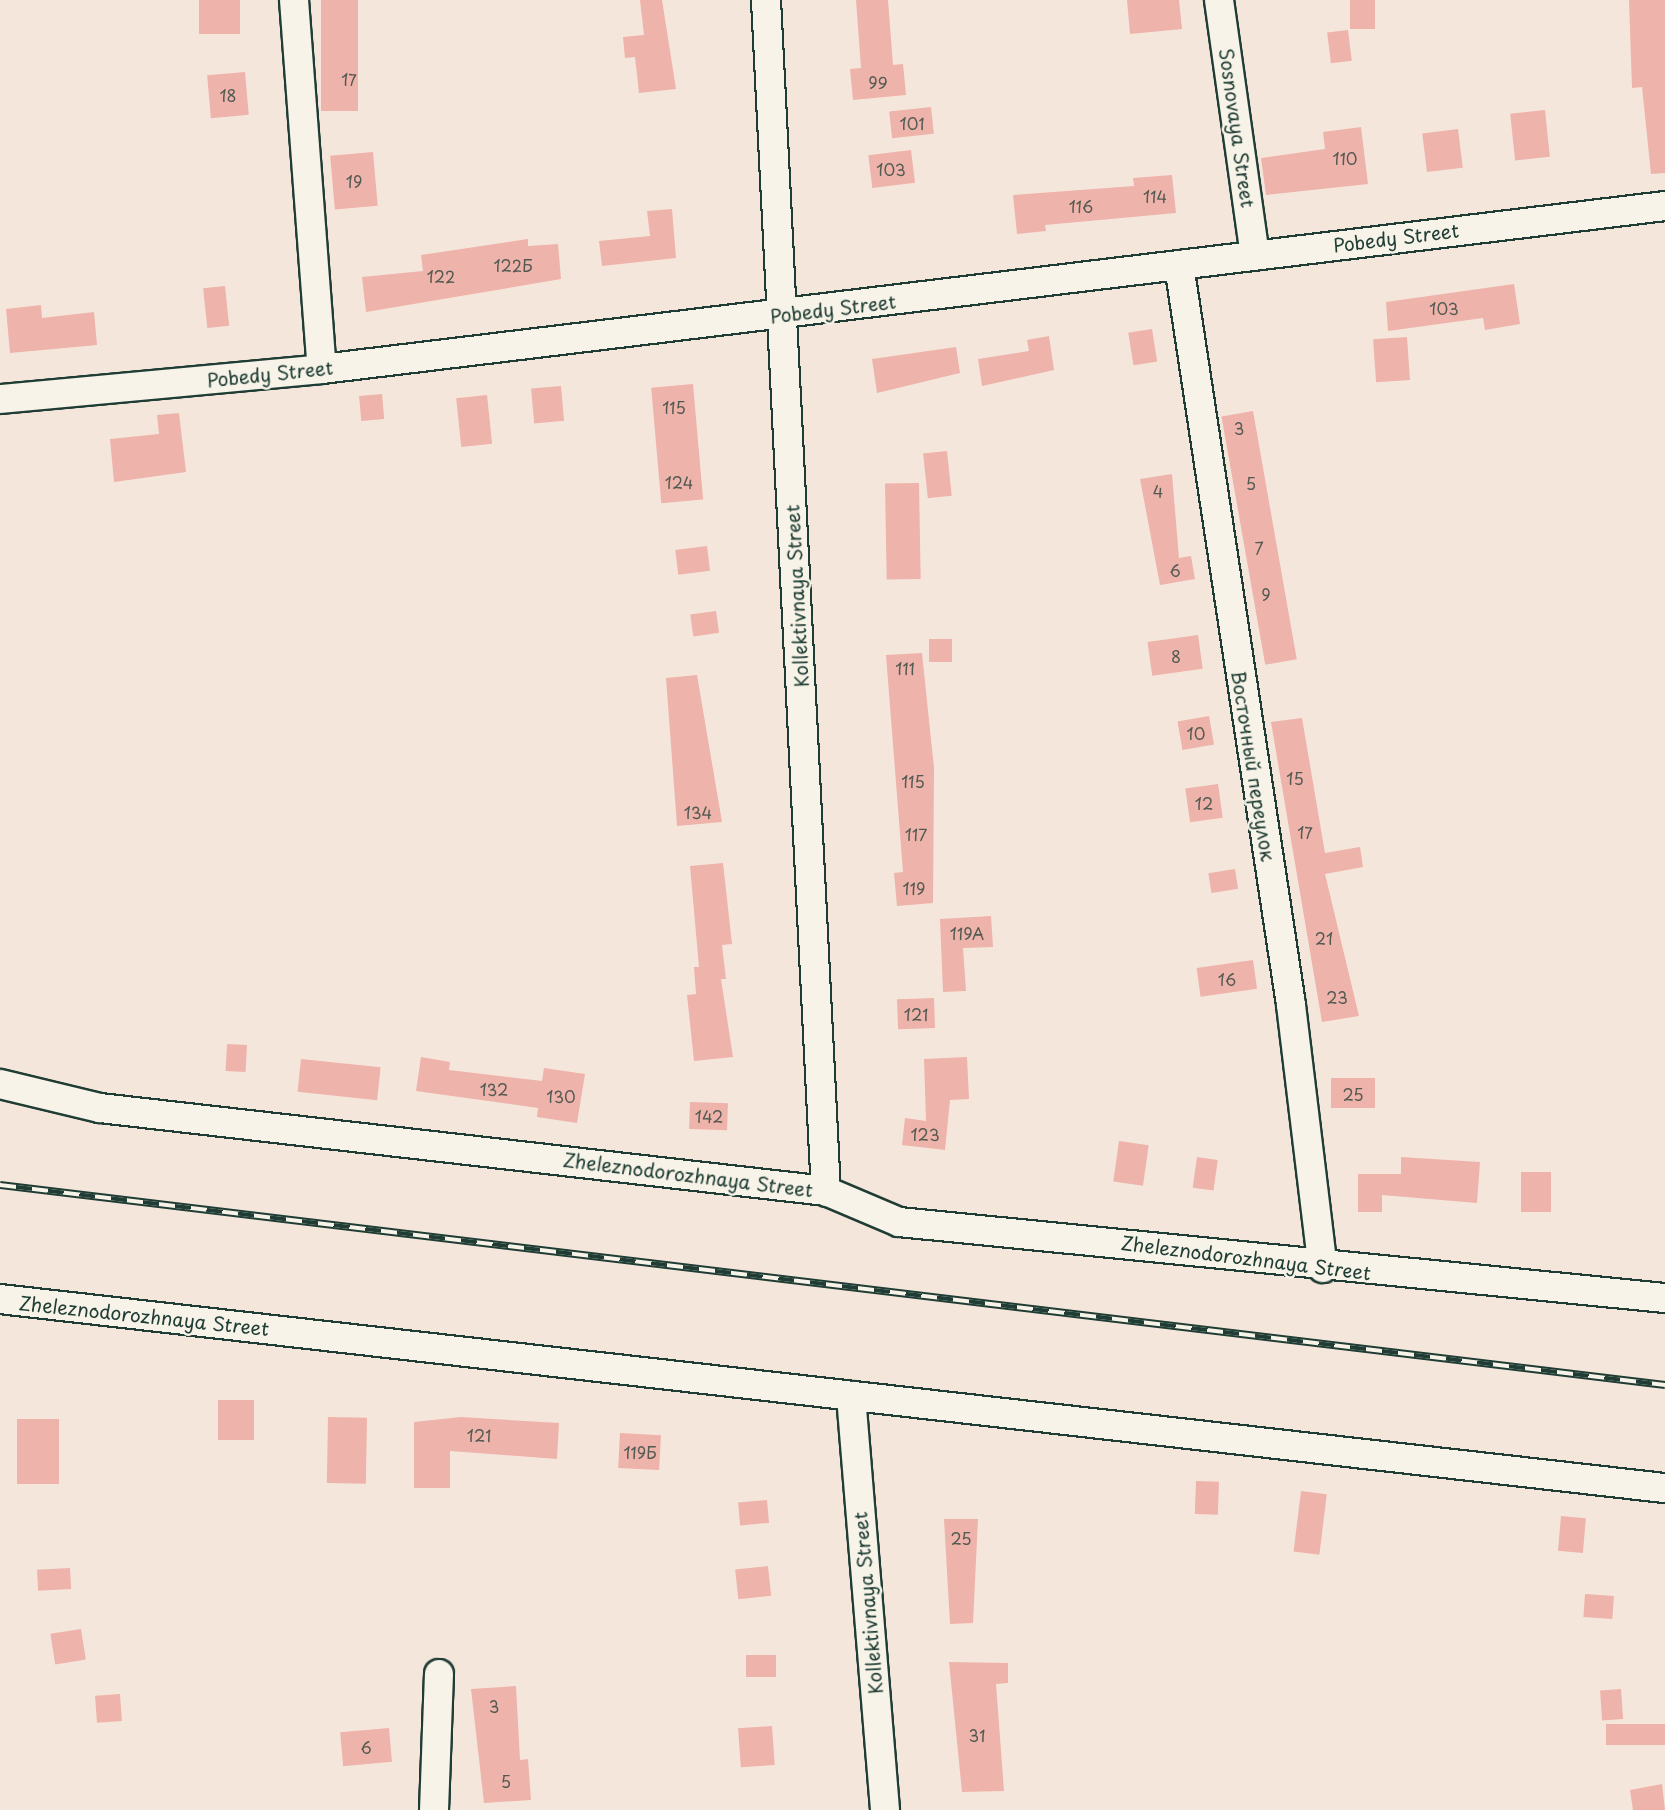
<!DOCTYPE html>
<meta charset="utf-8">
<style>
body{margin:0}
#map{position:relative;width:1665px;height:1810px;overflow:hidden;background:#f5e6dc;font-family:"Playpen Sans",sans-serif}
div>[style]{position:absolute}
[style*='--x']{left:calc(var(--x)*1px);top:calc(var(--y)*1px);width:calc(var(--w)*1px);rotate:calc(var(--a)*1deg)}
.building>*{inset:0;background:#eeb3aa;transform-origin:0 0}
.roads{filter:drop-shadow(2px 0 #1f3d34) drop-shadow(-2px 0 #1f3d34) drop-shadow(0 2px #1f3d34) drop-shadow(0 -2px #1f3d34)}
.street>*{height:28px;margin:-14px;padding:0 14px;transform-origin:14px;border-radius:14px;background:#f7f3e8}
.rail>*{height:8px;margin-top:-4px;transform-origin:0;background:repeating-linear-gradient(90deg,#f7f3e8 0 16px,#1f3d34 0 32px);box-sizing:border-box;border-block:2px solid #1f3d34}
span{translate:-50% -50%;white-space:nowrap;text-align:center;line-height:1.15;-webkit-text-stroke:5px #f7f3e8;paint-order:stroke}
.number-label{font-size:16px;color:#535a52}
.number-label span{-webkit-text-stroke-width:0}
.street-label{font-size:19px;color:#1f3d34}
</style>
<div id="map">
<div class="building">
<div style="left:199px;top:0;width:41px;height:34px"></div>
<div style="left:321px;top:0;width:37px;height:111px"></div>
<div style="clip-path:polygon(640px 0,662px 0,676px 89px,639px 93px,635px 57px,625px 58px,623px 37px,644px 35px)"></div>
<div style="clip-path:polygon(856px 0,888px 0,893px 65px,903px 64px,906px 95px,853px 100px,850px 69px,861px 68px)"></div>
<div style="clip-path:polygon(1127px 0,1179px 0,1182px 29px,1130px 34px)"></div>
<div style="left:1350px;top:0;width:25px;height:29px"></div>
<div style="clip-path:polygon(1629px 0,1665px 0,1665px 173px,1651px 174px,1642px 87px,1632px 88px)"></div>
<div style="left:1348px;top:30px;width:31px;height:21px;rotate:83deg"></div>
<div style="left:245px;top:72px;width:43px;height:38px;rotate:85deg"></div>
<div style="left:931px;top:107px;width:27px;height:42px;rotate:84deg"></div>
<div style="left:1545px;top:110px;width:47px;height:35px;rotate:84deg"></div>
<div style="clip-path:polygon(1361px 127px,1368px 184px,1266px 195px,1261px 158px,1325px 149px,1323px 132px)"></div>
<div style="left:1458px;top:129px;width:39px;height:36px;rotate:83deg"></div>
<div style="left:911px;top:150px;width:33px;height:43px;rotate:83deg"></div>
<div style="left:373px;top:152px;width:54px;height:43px;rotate:85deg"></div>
<div style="clip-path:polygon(1172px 175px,1176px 213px,1045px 225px,1046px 231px,1017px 234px,1013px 195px,1134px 186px,1133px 178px)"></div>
<div style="clip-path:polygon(672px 209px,676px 258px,602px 266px,599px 241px,650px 236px,647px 211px)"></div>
<div style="clip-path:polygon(528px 239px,528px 246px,558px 244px,561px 279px,366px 312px,362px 277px,423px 271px,421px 255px)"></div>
<div style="clip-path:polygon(1514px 284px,1520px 324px,1485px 330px,1483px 318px,1388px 331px,1386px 302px)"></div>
<div style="left:225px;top:286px;width:40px;height:22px;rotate:84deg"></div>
<div style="clip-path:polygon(41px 305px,42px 318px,94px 312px,97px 345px,10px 353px,6px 309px)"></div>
<div style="left:1152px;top:329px;width:33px;height:24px;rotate:81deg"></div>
<div style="clip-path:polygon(1049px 336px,1054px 370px,982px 386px,978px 359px,1029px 351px,1027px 340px)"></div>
<div style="left:1407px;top:337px;width:43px;height:34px;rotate:86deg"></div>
<div style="clip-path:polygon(956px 347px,960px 373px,877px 393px,872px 359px)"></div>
<div style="left:693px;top:384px;width:116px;height:42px;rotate:85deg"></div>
<div style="left:561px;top:386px;width:35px;height:30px;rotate:85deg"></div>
<div style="left:382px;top:394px;width:25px;height:23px;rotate:85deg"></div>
<div style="left:487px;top:395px;width:49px;height:31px;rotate:84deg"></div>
<div style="left:1253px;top:411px;width:252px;height:32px;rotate:80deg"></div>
<div style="clip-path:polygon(179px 413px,186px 472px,114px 482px,110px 439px,159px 434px,157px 415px)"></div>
<div style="left:947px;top:451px;width:45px;height:24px;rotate:84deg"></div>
<div style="clip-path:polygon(1172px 474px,1179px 558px,1191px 556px,1195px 579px,1160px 585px,1140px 479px)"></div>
<div style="left:919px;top:483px;width:96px;height:34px;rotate:89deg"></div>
<div style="left:707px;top:546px;width:25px;height:32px;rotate:83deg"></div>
<div style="left:716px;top:611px;width:22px;height:26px;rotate:82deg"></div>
<div style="left:1198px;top:635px;width:34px;height:51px;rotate:82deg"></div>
<div style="left:929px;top:639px;width:23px;height:23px"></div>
<div style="clip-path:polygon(922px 653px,934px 768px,933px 903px,897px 906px,894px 873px,903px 872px,886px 655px)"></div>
<div style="clip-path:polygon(697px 675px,722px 822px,677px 826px,666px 678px)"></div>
<div style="left:1209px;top:716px;width:29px;height:32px;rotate:80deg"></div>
<div style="clip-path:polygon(1302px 718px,1325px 853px,1360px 847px,1363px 867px,1325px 874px,1359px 1016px,1322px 1022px,1271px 722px)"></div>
<div style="left:1218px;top:784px;width:34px;height:33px;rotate:82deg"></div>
<div style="clip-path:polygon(723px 863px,732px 944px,722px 945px,726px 979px,721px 979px,733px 1057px,694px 1061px,687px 995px,696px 994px,694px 967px,699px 967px,690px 866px)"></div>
<div style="left:1235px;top:869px;width:20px;height:27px;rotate:81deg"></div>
<div style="clip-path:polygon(991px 916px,993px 947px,963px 948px,966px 991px,943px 992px,940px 919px)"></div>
<div style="left:1253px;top:960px;width:29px;height:57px;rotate:82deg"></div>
<div style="left:934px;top:998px;width:30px;height:37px;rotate:88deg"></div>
<div style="left:227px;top:1044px;width:20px;height:27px;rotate:3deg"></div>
<div style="clip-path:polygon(421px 1057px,450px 1062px,449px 1070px,542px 1081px,544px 1068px,585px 1074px,577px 1123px,537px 1117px,538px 1108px,416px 1091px)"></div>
<div style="clip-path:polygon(967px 1057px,969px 1099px,950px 1100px,945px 1150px,902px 1145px,905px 1118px,926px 1121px,924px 1059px)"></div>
<div style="left:301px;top:1059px;width:80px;height:33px;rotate:6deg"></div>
<div style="left:1375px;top:1078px;width:30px;height:44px;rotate:90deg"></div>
<div style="left:690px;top:1102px;width:38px;height:27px;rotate:2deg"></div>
<div style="left:1119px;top:1141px;width:30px;height:41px;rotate:8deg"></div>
<div style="left:1197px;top:1157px;width:21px;height:31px;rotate:8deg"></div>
<div style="clip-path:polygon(1401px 1157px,1480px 1162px,1477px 1203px,1382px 1195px,1382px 1212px,1358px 1212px,1358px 1174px,1401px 1174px)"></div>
<div style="left:1521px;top:1172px;width:30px;height:40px"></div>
<div style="left:254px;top:1400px;width:40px;height:36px;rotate:90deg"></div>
<div style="left:328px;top:1417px;width:39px;height:66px;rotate:1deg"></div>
<div style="clip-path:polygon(461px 1417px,559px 1423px,557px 1459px,450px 1451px,450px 1488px,414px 1488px,414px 1422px)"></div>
<div style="left:17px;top:1419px;width:42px;height:65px"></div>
<div style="left:620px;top:1433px;width:41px;height:35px;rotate:3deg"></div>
<div style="left:1196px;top:1481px;width:23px;height:33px;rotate:2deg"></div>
<div style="left:1301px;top:1491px;width:26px;height:61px;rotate:7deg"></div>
<div style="left:767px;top:1500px;width:23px;height:29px;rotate:85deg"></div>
<div style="left:1561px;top:1516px;width:25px;height:35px;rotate:5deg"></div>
<div style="clip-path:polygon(944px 1519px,978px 1519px,973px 1623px,950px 1624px)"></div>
<div style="left:768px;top:1566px;width:30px;height:33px;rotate:84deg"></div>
<div style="left:70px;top:1568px;width:21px;height:33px;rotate:87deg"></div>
<div style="left:1585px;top:1594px;width:29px;height:23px;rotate:4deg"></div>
<div style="left:81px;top:1629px;width:31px;height:31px;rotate:81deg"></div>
<div style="left:776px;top:1655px;width:22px;height:30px;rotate:90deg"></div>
<div style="clip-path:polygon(949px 1662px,1008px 1663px,1008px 1683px,996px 1684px,1004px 1791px,962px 1792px)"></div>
<div style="clip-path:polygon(516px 1686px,520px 1760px,528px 1759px,531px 1800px,484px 1803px,471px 1689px)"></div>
<div style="left:1621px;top:1689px;width:30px;height:21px;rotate:86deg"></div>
<div style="left:120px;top:1694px;width:27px;height:25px;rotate:86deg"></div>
<div style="left:1665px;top:1724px;width:21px;height:59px;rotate:90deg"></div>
<div style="left:772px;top:1726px;width:39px;height:34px;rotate:86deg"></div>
<div style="left:389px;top:1728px;width:34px;height:49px;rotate:85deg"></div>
<div style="clip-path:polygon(1662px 1784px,1665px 1810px,1633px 1810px,1630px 1790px)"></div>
</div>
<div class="roads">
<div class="street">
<div style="--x:294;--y:0;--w:370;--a:85.7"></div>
<div style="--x:766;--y:0;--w:1193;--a:87.12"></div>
<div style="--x:1219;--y:0;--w:258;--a:82"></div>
<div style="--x:1179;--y:265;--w:748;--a:81.39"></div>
<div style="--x:1291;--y:1005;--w:265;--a:83.1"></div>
<div style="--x:0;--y:399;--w:323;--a:-5.3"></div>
<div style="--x:322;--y:369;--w:1353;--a:-6.92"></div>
<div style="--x:0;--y:1084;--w:103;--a:13.5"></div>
<div style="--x:100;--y:1108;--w:731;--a:6.52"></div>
<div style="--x:826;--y:1191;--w:79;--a:23"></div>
<div style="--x:899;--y:1222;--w:770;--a:5.67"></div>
<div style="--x:0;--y:1299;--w:1676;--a:6.48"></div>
<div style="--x:851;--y:1396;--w:415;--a:85.3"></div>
<div style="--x:434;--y:1810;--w:136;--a:-87.9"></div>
</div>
</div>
<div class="rail">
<div style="--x:0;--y:1185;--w:1677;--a:6.85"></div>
</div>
<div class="number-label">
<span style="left:349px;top:79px">17</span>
<span style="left:878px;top:82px">99</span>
<span style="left:228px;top:95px">18</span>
<span style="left:912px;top:123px">101</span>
<span style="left:1345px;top:158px">110</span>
<span style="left:891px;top:169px">103</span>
<span style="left:354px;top:181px">19</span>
<span style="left:1155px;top:196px">114</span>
<span style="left:1081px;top:206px">116</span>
<span style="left:513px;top:265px">122Б</span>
<span style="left:441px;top:276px">122</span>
<span style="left:1444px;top:308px">103</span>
<span style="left:674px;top:407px">115</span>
<span style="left:1239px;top:428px">3</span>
<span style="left:679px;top:482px">124</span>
<span style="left:1251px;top:483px">5</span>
<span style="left:1158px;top:491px">4</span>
<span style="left:1259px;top:548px">7</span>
<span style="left:1175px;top:570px">6</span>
<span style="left:1266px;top:594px">9</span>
<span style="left:1176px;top:656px">8</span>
<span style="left:905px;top:668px">111</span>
<span style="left:1196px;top:733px">10</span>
<span style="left:1295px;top:778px">15</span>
<span style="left:913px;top:781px">115</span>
<span style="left:1204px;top:803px">12</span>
<span style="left:698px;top:812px">134</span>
<span style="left:1305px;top:832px">17</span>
<span style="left:916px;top:834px">117</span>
<span style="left:914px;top:888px">119</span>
<span style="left:967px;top:933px">119А</span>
<span style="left:1324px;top:938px">21</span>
<span style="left:1227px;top:979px">16</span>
<span style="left:1337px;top:997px">23</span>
<span style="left:916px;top:1014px">121</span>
<span style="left:494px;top:1089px">132</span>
<span style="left:1353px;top:1094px">25</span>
<span style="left:561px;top:1096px">130</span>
<span style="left:709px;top:1116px">142</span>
<span style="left:925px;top:1134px">123</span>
<span style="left:479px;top:1435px">121</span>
<span style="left:640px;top:1452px">119Б</span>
<span style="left:961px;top:1538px">25</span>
<span style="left:494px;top:1706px">3</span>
<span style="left:977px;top:1735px">31</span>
<span style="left:366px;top:1747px">6</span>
<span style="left:506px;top:1781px">5</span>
</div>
<div class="street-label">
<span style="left:1237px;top:128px;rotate:82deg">Sosnovaya Street</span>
<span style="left:1396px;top:238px;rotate:-7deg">Pobedy Street</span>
<span style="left:833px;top:309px;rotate:-7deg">Pobedy Street</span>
<span style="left:270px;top:374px;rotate:-6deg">Pobedy Street</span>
<span style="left:797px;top:596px;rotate:-93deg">Kollektivnaya Street</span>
<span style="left:1253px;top:766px;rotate:81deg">Восточный переулок</span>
<span style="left:688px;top:1175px;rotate:7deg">Zheleznodorozhnaya Street</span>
<span style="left:1246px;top:1258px;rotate:7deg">Zheleznodorozhnaya Street</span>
<span style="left:144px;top:1316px;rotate:6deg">Zheleznodorozhnaya Street</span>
<span style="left:868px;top:1603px;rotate:-95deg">Kollektivnaya Street</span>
</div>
</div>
